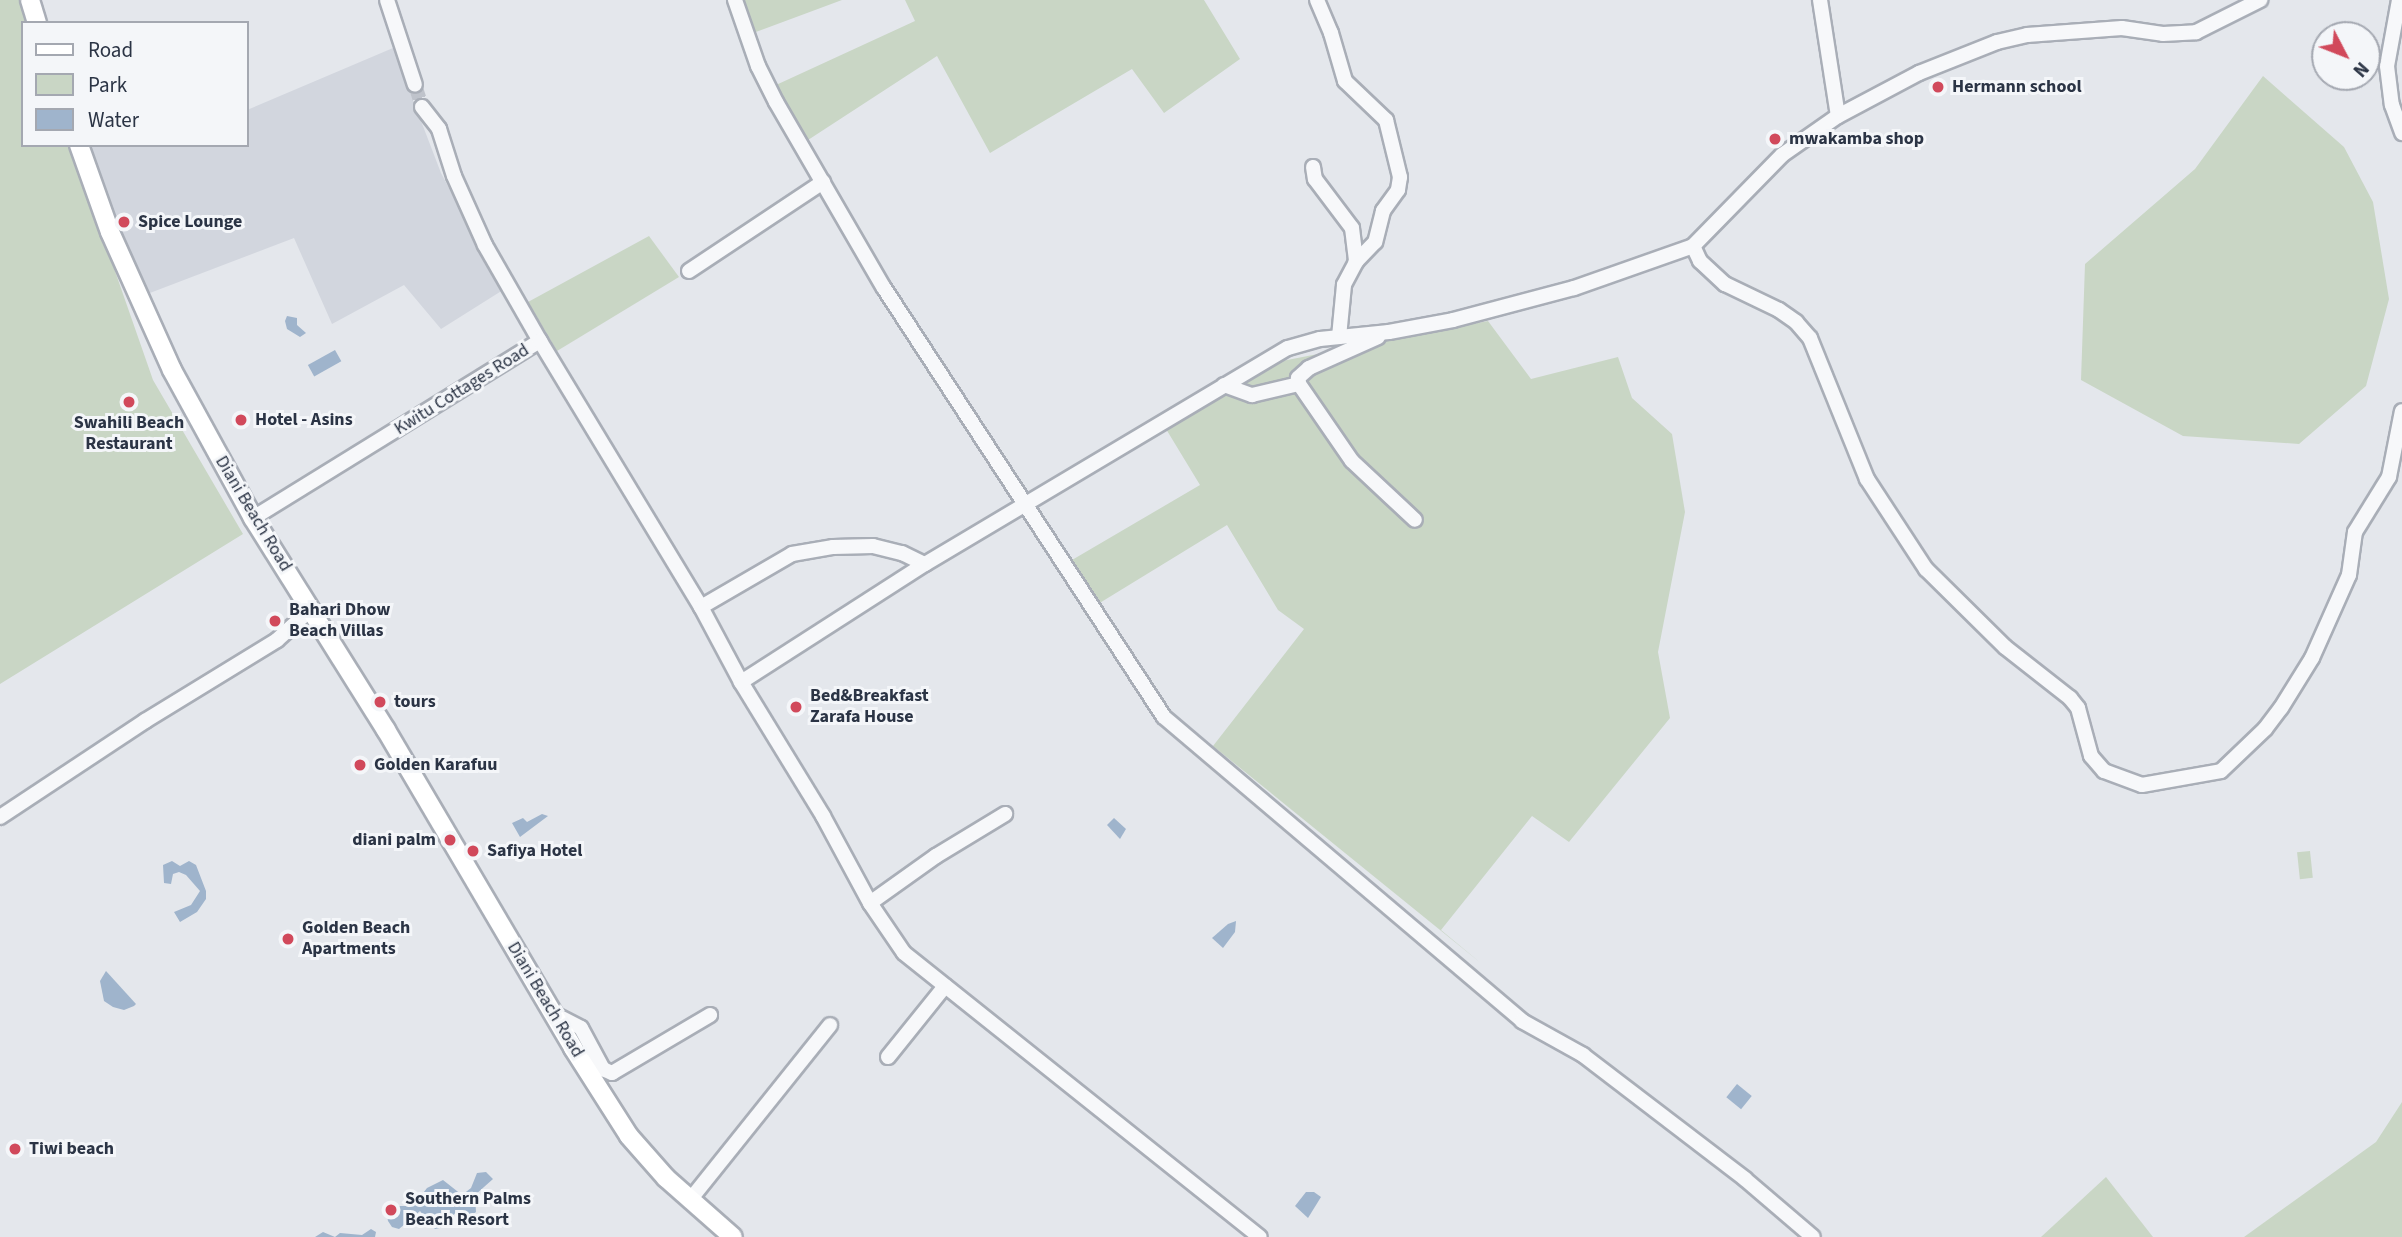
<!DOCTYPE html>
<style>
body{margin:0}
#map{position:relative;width:2402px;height:1237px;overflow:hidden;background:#e4e7ec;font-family:"Source Sans 3",sans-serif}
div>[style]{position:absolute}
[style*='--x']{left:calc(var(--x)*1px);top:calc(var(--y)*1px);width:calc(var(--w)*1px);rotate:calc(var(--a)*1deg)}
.built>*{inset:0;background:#d2d6de}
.green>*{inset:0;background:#c9d6c5;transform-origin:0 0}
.water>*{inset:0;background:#9fb4cc;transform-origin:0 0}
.minor-tunnel>*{height:14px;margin-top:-7px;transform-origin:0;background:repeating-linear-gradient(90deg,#bfc3cb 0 14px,transparent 0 21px)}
.roads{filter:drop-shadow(2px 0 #a9aeb7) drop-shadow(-2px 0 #a9aeb7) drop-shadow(0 2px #a9aeb7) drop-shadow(0 -2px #a9aeb7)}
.minor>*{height:14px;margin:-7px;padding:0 7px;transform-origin:7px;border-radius:7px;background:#f7f8fa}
.major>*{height:18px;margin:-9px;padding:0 9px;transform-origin:9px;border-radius:9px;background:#fff}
.dots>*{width:19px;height:19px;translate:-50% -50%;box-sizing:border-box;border:4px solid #f4f6f9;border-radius:50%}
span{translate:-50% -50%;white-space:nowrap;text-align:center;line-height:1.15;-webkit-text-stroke:6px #f4f6f9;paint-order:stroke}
.poi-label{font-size:18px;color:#2b3445;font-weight:700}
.left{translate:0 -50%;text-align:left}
.right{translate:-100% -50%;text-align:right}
.street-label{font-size:18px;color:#2b3445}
.legend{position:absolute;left:21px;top:21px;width:228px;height:126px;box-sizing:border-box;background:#f4f6f9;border:2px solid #a4a8b1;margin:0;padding:9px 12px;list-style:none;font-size:21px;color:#2b3445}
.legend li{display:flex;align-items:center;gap:14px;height:35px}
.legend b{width:35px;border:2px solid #a4a8b1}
.north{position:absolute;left:2311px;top:21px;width:70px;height:70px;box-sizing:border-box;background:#f4f6f9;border:2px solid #a4a8b1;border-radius:50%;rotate:132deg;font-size:19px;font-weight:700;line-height:28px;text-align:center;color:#2b3445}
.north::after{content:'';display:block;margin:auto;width:24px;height:32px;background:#d1495b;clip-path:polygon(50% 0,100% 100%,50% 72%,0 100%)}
</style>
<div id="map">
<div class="built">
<div style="clip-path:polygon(393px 48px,441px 173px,503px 290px,441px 329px,404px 285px,332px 324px,294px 238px,142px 296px,88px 145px,247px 145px,247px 110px)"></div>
</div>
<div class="green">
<div style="clip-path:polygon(0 0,20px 0,28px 23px,23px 23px,23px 145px,71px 145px,153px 380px,243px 534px,0 684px)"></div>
<div style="clip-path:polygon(742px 0,842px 0,753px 33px)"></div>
<div style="clip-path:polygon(905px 0,1204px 0,1240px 59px,1164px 113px,1132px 69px,990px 153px,937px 56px,808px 140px,776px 85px,915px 21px)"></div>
<div style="clip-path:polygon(2263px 76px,2344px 147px,2373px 202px,2389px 299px,2366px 386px,2299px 444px,2183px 436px,2081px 380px,2085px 264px,2195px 169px)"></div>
<div style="clip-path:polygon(649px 236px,679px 277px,557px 351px,528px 302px)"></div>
<div style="clip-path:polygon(1488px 321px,1531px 379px,1618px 357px,1632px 398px,1672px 434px,1685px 512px,1658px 652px,1670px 718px,1569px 842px,1532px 816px,1441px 930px,1482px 964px,1213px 746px,1304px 629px,1278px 610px,1227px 525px,1098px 604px,1072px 560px,1200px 485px,1166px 429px,1282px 361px)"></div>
<div style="left:2310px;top:851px;width:27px;height:13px;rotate:84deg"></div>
<div style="clip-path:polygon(2402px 1102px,2402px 1237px,2244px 1237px,2376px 1142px)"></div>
<div style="clip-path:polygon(2106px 1177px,2153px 1237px,2041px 1237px)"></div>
</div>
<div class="water">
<div style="clip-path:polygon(287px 316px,297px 318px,297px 325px,306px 333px,300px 337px,287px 329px,285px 321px)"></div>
<div style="left:335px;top:350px;width:13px;height:31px;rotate:61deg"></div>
<div style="clip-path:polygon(542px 814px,548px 816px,520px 837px,512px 823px,523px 818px,527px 822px)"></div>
<div style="clip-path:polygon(1114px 818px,1126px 829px,1120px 839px,1107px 825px)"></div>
<div style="clip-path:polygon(172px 861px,180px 866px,189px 861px,196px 865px,206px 891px,206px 899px,197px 912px,180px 922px,174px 912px,191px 905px,200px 891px,186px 875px,179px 872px,173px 874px,171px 884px,164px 883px,163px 865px)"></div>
<div style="clip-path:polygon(1236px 921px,1235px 932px,1223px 948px,1212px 938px,1228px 924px)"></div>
<div style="clip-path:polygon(106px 971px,136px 1004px,134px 1006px,124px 1010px,113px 1007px,104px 1001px,100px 981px)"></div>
<div style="left:1737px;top:1084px;width:19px;height:17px;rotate:39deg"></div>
<div style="clip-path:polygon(486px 1172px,493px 1179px,475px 1195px,476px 1212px,472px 1215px,463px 1218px,456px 1212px,444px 1227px,435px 1229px,420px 1211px,399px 1229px,392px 1227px,388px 1221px,387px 1216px,398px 1206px,413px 1206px,427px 1188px,443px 1180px,462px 1195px,471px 1188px,477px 1173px)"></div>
<div style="clip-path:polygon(1306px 1192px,1314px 1192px,1321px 1197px,1308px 1218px,1295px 1206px)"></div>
<div style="clip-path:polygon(371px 1229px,376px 1232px,375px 1237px,315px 1237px,323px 1232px,335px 1237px,340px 1233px,362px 1235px)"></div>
</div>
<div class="minor-tunnel">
<div style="--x:415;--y:85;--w:23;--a:72"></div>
</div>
<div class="roads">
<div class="minor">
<div style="--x:387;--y:0;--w:89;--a:71.8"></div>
<div style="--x:735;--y:0;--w:70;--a:70.8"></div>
<div style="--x:758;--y:66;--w:40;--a:63.4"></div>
<div style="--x:776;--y:102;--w:215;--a:59.9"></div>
<div style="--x:884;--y:288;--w:512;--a:56.87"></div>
<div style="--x:1164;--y:717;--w:470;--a:40.3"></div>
<div style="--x:1522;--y:1021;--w:70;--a:29.1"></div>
<div style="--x:1583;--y:1055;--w:204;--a:37.4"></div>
<div style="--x:1745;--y:1179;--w:89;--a:40.5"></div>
<div style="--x:1317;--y:0;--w:36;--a:67"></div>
<div style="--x:1331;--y:33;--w:50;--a:73.7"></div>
<div style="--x:1345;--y:81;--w:57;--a:43.6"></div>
<div style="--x:1386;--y:120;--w:59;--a:76.2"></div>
<div style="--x:1400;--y:177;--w:13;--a:99"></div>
<div style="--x:1398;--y:190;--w:26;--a:126"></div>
<div style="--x:1383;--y:211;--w:32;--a:104"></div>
<div style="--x:1375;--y:242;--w:28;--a:134"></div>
<div style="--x:1356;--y:262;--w:26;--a:118"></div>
<div style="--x:1344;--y:285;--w:52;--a:95.5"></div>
<div style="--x:1820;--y:0;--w:117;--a:81.2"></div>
<div style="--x:2399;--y:0;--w:67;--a:100.3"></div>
<div style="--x:2387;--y:66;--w:39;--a:83"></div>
<div style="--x:2392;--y:105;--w:30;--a:70"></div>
<div style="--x:422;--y:107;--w:28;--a:52"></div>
<div style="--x:439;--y:129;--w:49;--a:72.3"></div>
<div style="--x:454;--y:176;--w:76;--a:65.8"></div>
<div style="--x:485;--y:245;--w:111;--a:60.2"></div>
<div style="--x:1313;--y:167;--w:12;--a:81"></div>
<div style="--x:1315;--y:179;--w:61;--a:52.9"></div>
<div style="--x:1352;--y:228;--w:34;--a:83"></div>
<div style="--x:1693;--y:246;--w:17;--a:65"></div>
<div style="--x:1700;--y:261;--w:34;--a:43"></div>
<div style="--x:1725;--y:284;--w:60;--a:25.7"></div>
<div style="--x:1779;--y:310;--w:21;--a:35"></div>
<div style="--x:1796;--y:322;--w:21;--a:49"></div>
<div style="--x:1810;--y:338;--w:152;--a:68"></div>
<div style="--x:1867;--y:479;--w:108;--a:56.8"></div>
<div style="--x:1926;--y:569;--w:111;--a:44.6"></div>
<div style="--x:2005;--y:647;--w:83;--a:38.1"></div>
<div style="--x:2070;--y:698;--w:13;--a:51"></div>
<div style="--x:2078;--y:708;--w:50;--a:74.8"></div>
<div style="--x:2091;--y:756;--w:20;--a:49"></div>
<div style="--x:2104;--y:771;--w:40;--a:20.2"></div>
<div style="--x:2142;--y:785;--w:80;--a:-10"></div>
<div style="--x:2221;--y:771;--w:61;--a:-43.7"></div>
<div style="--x:2265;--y:729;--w:26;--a:-53"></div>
<div style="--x:2281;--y:708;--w:59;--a:-58.2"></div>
<div style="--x:2312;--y:658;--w:91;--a:-66"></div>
<div style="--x:2349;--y:575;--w:43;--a:-82.1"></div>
<div style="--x:2355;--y:532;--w:65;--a:-58.3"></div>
<div style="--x:2389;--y:477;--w:67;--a:-78.9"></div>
<div style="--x:689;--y:271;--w:161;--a:-33.6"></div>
<div style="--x:1378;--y:337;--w:76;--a:155.8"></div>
<div style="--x:1309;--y:368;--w:15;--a:138"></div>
<div style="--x:1298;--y:378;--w:6;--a:81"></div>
<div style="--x:1299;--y:384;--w:93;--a:55.5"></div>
<div style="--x:1352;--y:461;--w:86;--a:43.1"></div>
<div style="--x:1224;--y:385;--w:30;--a:20"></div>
<div style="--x:1252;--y:395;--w:48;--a:-13.2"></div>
<div style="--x:253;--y:518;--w:337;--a:-31.7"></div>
<div style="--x:540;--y:341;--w:311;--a:58.8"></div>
<div style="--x:701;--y:607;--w:105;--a:-30.2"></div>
<div style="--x:792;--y:554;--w:42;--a:-9.7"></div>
<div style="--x:833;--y:547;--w:40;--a:-1.4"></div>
<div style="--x:873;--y:546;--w:30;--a:14"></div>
<div style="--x:902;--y:553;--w:25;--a:26"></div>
<div style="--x:925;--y:564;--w:422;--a:-30.8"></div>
<div style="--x:1288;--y:348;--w:33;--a:-16"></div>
<div style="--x:1320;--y:339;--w:69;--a:-5.8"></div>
<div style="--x:1389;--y:332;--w:65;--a:-10.6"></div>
<div style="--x:1453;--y:320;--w:125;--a:-14.8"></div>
<div style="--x:1574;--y:288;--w:126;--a:-19.4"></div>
<div style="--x:1693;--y:246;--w:127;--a:-45.6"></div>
<div style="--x:1782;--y:155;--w:68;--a:-34.9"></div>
<div style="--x:1838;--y:116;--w:92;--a:-28"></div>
<div style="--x:1919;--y:73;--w:84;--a:-21.7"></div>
<div style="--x:1997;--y:42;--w:31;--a:-13"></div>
<div style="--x:2027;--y:35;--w:95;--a:-4.2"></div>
<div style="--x:2122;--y:28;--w:41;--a:8.3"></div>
<div style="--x:2163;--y:34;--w:33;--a:-3"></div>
<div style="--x:2196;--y:32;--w:72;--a:-26.6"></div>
<div style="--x:701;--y:607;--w:85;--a:61.9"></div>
<div style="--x:741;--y:682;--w:157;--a:58.5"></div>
<div style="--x:823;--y:816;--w:99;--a:61.6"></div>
<div style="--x:870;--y:903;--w:60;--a:55.8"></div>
<div style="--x:904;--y:953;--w:455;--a:38.6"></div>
<div style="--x:741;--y:682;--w:219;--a:-32.7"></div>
<div style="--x:0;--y:817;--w:174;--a:-33.5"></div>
<div style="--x:145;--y:721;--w:155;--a:-31.5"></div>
<div style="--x:277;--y:640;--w:46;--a:-42.4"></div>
<div style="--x:870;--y:903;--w:81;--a:-35.5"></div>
<div style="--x:936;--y:856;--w:81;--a:-31.3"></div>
<div style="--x:554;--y:1014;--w:30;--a:27"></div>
<div style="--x:581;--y:1028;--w:47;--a:61.8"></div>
<div style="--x:603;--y:1069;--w:10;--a:24"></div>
<div style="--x:612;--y:1073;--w:114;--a:-30.6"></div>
<div style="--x:888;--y:1057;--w:91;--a:-51.2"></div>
<div style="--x:690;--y:1200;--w:224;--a:-51.3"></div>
</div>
<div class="major">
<div style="--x:30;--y:0;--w:24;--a:73"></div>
<div style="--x:79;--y:145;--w:92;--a:70.4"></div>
<div style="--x:110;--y:232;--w:151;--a:65.8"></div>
<div style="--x:172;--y:370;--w:169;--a:61.3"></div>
<div style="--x:253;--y:518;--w:250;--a:57.9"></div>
<div style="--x:386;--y:730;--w:369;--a:59.5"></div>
<div style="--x:573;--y:1048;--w:104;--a:57.5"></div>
<div style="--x:629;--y:1136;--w:56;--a:48.6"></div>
<div style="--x:666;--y:1178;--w:89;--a:41.4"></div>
</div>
</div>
<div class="dots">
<div style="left:1938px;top:87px;background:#d1495b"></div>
<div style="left:1775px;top:139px;background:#d1495b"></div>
<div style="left:124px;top:222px;background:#d1495b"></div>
<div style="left:129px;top:402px;background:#d1495b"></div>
<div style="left:241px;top:420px;background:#d1495b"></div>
<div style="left:275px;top:621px;background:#d1495b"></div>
<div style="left:380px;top:702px;background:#d1495b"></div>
<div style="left:796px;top:707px;background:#d1495b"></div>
<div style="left:360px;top:765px;background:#d1495b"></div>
<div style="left:450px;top:840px;background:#d1495b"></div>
<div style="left:473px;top:851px;background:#d1495b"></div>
<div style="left:288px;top:939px;background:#d1495b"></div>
<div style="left:15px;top:1149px;background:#d1495b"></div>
<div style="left:391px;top:1210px;background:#d1495b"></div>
</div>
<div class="poi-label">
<span class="left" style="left:1952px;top:87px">Hermann school</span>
<span class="left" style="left:1789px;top:139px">mwakamba shop</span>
<span class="left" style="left:138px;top:222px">Spice Lounge</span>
<span class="left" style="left:255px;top:420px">Hotel - Asins</span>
<span style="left:129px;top:434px">Swahili Beach<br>Restaurant</span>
<span class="left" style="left:289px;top:621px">Bahari Dhow<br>Beach Villas</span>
<span class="left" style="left:810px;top:707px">Bed&amp;Breakfast<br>Zarafa House</span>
<span class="left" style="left:394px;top:702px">tours</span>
<span class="left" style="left:374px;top:765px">Golden Karafuu</span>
<span class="right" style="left:436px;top:840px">diani palm</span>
<span class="left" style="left:487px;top:851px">Safiya Hotel</span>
<span class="left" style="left:302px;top:939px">Golden Beach<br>Apartments</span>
<span class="left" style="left:29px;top:1149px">Tiwi beach</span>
<span class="left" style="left:405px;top:1210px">Southern Palms<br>Beach Resort</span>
</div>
<div class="street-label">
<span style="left:462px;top:390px;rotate:-32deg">Kwitu Cottages Road</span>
<span style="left:253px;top:514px;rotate:59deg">Diani Beach Road</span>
<span style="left:545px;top:1000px;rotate:59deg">Diani Beach Road</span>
</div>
<ul class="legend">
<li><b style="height:9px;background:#fff"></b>Road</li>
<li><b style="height:19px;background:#c9d6c5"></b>Park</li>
<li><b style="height:19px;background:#9fb4cc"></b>Water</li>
</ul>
<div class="north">N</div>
</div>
